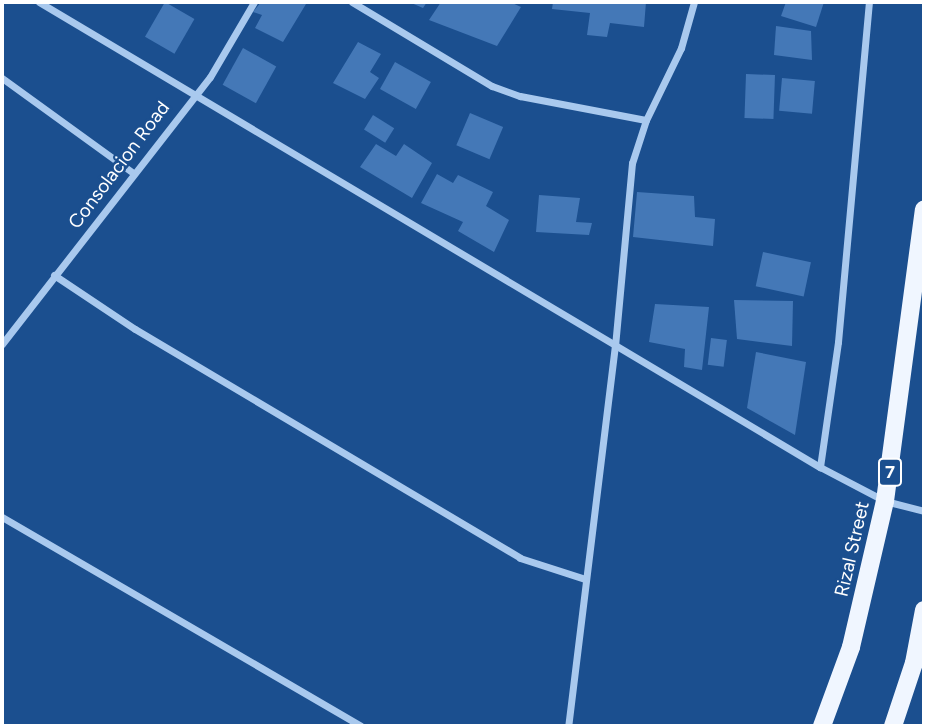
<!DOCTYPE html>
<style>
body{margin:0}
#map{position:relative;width:926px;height:728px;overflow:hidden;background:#1b4f8f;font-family:Figtree,sans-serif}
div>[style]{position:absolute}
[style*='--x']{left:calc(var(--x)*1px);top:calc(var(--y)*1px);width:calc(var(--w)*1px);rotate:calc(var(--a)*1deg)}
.building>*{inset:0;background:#4478b7;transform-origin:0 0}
.street>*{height:7px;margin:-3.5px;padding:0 3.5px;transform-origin:3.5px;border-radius:3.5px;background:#a9c9ee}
.primary>*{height:18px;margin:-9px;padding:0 9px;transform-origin:9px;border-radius:9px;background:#f0f6ff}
span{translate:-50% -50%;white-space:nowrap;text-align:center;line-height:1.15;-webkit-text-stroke:5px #1b4f8f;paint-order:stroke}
.shield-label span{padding:2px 5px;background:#1b4f8f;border:2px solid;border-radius:5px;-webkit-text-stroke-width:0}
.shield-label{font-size:18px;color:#fff;font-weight:700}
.street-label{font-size:19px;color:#fff}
.frame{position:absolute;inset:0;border:4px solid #fff;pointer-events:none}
</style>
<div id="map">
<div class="building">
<div style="left:165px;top:2px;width:34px;height:40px;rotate:30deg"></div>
<div style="clip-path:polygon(261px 2px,306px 4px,283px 42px,255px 28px,262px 15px,253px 12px)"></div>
<div style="clip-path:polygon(409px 2px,427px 2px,423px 8px)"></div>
<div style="clip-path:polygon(441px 2px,510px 2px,521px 7px,497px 46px,429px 20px)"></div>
<div style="clip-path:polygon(553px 2px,646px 2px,644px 27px,610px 23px,607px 37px,587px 35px,590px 13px,552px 9px)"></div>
<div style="clip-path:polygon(786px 2px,824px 2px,816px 27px,781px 16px)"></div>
<div style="clip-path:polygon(776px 26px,811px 31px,812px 60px,774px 55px)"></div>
<div style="clip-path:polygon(358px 42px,381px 54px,370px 72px,379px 78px,365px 99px,333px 83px)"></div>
<div style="left:243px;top:48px;width:38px;height:42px;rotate:29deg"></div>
<div style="left:395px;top:62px;width:41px;height:31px;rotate:29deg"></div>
<div style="left:746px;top:74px;width:29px;height:44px;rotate:2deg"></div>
<div style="left:782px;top:78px;width:33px;height:33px;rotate:5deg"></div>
<div style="left:470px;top:113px;width:36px;height:35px;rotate:23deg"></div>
<div style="left:373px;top:115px;width:25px;height:17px;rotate:32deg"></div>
<div style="clip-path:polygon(376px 144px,396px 156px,404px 144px,432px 163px,412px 198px,360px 167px)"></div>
<div style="clip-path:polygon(437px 174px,453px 183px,458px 175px,493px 192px,486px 206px,509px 220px,494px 252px,458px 231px,463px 222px,421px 203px)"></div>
<div style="clip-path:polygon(637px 192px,694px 196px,695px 217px,715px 219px,713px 246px,633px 237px)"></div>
<div style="clip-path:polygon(539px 195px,580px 198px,576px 222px,592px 223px,589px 235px,536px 232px)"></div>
<div style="left:763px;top:252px;width:49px;height:35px;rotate:12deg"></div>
<div style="clip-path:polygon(734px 300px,793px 301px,792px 346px,737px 339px)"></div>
<div style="clip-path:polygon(655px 304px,709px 307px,702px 370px,684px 367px,685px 349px,649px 342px)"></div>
<div style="left:711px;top:338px;width:16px;height:27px;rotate:7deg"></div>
<div style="clip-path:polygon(756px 352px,806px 362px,795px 435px,747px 408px)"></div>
</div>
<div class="street">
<div style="--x:39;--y:2;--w:670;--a:30.77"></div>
<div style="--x:615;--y:345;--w:384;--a:97"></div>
<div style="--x:352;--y:2;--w:163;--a:31"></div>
<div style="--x:492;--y:86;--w:30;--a:20"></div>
<div style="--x:520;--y:96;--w:128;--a:10.8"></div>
<div style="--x:694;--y:2;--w:48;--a:105.8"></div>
<div style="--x:681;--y:48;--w:80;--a:115.9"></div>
<div style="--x:646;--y:120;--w:45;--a:108"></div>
<div style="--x:632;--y:163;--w:183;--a:95.3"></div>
<div style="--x:615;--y:345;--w:239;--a:30.8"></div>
<div style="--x:820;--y:467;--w:73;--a:27.6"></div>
<div style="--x:885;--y:501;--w:40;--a:14.4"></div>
<div style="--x:2;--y:78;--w:162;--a:35.9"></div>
<div style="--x:54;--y:275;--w:97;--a:33.7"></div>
<div style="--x:135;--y:329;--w:448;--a:30.7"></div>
<div style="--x:520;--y:558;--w:68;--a:17.9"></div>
<div style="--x:2;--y:344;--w:338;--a:-52.1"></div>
<div style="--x:210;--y:77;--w:87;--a:-59.6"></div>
<div style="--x:820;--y:467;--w:126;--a:-81.8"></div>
<div style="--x:838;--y:342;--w:341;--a:-84.8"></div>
<div style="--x:2;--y:517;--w:415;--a:30.2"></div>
</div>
<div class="primary">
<div style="--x:822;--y:726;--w:84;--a:-69.8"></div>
<div style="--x:851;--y:647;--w:150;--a:-76.9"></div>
<div style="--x:885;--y:501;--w:294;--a:-82.4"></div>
<div style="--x:893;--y:726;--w:66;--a:-71.6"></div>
<div style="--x:914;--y:663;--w:54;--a:-79.3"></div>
</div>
<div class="shield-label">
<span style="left:890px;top:472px">7</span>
</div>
<div class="street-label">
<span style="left:119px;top:165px;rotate:-53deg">Consolacion Road</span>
<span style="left:852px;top:549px;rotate:-77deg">Rizal Street</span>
</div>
<div class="frame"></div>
</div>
